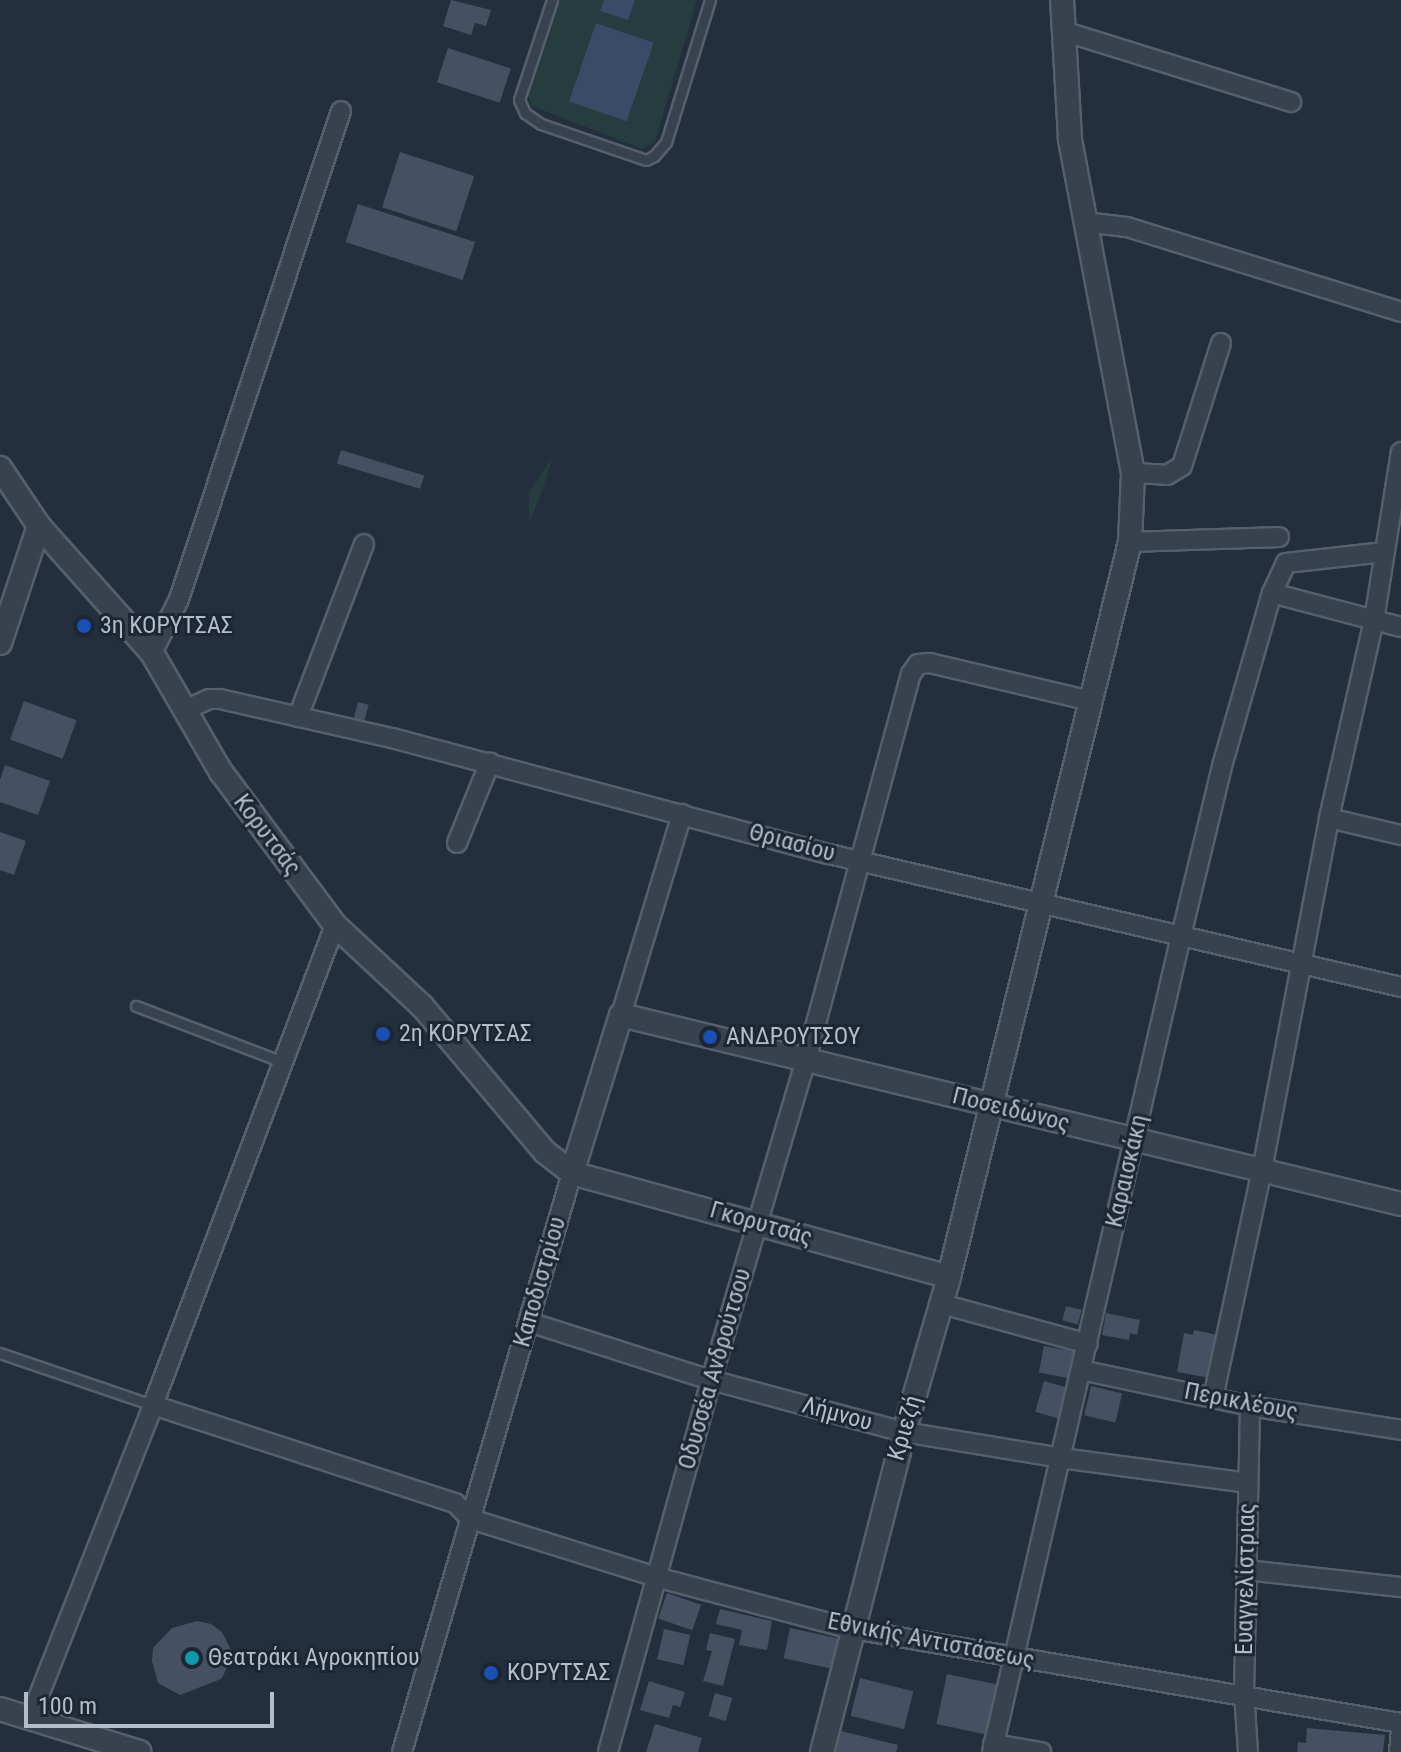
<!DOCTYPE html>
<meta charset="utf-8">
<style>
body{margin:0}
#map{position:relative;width:1401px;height:1752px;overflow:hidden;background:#242f3e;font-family:"Roboto Condensed",sans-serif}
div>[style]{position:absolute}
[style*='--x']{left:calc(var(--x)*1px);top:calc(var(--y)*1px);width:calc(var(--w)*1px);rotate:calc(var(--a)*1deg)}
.green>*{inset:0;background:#263c3f}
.water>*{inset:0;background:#394c67;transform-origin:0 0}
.building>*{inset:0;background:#455162;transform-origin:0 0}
.roads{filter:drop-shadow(2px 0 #565f6c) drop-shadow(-2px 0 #565f6c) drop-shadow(0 2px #565f6c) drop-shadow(0 -2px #565f6c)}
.service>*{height:9px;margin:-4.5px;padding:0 4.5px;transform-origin:4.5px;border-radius:4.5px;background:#38414e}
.minor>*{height:18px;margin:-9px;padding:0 9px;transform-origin:9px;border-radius:9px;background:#38414e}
.tertiary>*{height:22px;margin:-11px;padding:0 11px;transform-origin:11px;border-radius:11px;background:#38414e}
.dots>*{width:22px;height:22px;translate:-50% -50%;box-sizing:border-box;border:4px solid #1d2633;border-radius:50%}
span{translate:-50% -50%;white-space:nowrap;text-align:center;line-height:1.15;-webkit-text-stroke:6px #1d2633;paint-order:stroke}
.poi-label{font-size:24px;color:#b4bcc9}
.left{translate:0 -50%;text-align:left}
.street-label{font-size:24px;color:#b4bcc9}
.scale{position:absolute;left:24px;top:1692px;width:250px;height:36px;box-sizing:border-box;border:4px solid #b4bcc9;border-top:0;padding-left:10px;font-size:24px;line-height:28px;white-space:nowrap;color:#b4bcc9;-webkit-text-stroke:6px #1d2633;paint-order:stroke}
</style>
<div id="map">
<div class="green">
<div style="clip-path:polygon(557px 0,697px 0,655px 142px,642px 149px,532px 106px,527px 92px)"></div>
<div style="clip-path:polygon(552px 458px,542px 492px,529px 524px,529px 492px)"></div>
</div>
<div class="water">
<div style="clip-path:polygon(604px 0,635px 0,628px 20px,600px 11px)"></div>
<div style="left:596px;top:23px;width:61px;height:83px;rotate:19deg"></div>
</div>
<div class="building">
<div style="clip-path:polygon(451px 0,491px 10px,486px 26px,475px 23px,471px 35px,443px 26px)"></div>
<div style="left:448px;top:48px;width:66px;height:36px;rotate:18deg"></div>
<div style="left:400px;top:152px;width:78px;height:58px;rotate:18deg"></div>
<div style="left:358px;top:204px;width:123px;height:40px;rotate:18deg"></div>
<div style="left:341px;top:450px;width:87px;height:14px;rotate:17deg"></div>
<div style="left:24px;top:701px;width:56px;height:41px;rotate:20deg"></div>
<div style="left:358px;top:702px;width:11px;height:17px;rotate:15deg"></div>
<div style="clip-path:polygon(5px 765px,50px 781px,38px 815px,0 802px,0 780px)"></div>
<div style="clip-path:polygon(0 832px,26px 841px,14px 875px,0 870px)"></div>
<div style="left:1066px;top:1306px;width:16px;height:15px;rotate:14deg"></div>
<div style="clip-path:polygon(1106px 1313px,1140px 1320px,1137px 1335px,1130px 1333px,1129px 1340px,1102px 1335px)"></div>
<div style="clip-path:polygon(1194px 1330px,1218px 1335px,1210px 1378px,1177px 1372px,1184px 1333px,1193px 1335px)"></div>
<div style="left:1044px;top:1346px;width:32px;height:27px;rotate:11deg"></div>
<div style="left:1044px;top:1381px;width:26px;height:32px;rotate:16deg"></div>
<div style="left:1091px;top:1386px;width:32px;height:30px;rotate:13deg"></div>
<div style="left:667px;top:1593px;width:36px;height:27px;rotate:19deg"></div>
<div style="clip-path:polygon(720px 1609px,772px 1621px,767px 1650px,739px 1645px,742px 1630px,716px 1624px)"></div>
<div style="clip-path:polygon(197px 1621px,211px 1624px,222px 1632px,234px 1656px,221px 1679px,180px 1695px,158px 1683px,152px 1661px,153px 1648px,172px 1628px)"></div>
<div style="left:790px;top:1628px;width:50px;height:31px;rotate:12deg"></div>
<div style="left:664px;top:1629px;width:27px;height:31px;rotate:13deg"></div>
<div style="clip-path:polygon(710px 1633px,735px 1639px,723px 1686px,703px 1681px,712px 1651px,706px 1650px)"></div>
<div style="left:947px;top:1674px;width:51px;height:51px;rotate:12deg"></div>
<div style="left:860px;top:1678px;width:55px;height:39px;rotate:14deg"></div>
<div style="clip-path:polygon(649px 1681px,685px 1692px,680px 1707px,673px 1705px,669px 1718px,640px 1710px)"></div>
<div style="left:715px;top:1693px;width:18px;height:24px;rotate:16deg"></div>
<div style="clip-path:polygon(655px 1724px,702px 1738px,698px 1752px,646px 1752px)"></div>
<div style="clip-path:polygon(1307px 1728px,1385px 1735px,1383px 1752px,1297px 1752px,1298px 1742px,1306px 1743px)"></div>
<div style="clip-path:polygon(841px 1731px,898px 1745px,896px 1752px,836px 1752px)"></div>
</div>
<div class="roads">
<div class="service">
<div style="--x:552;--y:0;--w:105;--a:108.3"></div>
<div style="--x:519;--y:100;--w:14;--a:65"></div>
<div style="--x:525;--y:113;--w:19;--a:35"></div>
<div style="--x:541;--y:124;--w:111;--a:18.9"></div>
<div style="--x:646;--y:160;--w:9;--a:-27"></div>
<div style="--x:654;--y:156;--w:18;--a:-49"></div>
<div style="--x:666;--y:142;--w:149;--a:-72.8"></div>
<div style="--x:136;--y:1006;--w:154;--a:20.9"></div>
<div style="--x:0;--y:1353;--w:162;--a:18.8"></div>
</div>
<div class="minor">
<div style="--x:1063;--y:31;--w:239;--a:17.3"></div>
<div style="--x:1084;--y:222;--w:43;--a:6.6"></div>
<div style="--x:1127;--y:227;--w:287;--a:17.2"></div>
<div style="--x:1133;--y:473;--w:34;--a:3"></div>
<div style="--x:1167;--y:475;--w:17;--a:-31"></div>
<div style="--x:1182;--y:466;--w:129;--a:-72.4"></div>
<div style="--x:1130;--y:542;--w:149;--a:-1.9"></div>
<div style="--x:1272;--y:593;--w:133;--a:14.8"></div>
<div style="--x:152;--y:653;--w:60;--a:-63.4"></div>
<div style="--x:179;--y:599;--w:514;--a:-71.64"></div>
<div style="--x:187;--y:709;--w:24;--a:-24"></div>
<div style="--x:209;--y:699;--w:11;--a:0"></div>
<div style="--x:220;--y:699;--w:176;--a:12.8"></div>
<div style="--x:392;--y:738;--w:452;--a:14.9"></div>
<div style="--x:829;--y:854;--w:587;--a:13.09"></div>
<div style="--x:298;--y:717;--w:185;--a:-69.1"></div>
<div style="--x:1329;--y:818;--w:74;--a:13.3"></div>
<div style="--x:457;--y:843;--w:87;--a:-67.8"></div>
<div style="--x:621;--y:1015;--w:210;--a:-73.1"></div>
<div style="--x:942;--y:1304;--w:151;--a:15.3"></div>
<div style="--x:529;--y:1322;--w:191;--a:17.7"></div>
<div style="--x:711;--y:1380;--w:200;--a:15.1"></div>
<div style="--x:904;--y:1432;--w:159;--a:9.4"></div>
<div style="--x:1061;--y:1458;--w:189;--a:7.6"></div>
<div style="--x:1081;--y:1370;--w:173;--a:12"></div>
<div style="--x:1250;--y:1406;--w:153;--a:9"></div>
<div style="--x:1213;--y:1398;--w:233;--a:-77.9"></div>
<div style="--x:1262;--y:1170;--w:358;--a:-79.2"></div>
<div style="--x:1329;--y:818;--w:203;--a:-77.2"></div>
<div style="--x:1374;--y:620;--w:170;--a:-80.9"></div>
<div style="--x:153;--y:1405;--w:318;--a:18"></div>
<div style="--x:455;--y:1503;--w:23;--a:45"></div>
<div style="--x:471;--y:1519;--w:194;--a:17.4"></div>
<div style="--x:656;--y:1577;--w:203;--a:14.9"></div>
<div style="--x:852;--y:1629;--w:557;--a:9.72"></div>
<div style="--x:1246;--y:1570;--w:156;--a:6.3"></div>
<div style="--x:30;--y:1718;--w:336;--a:-68.5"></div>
<div style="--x:153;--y:1405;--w:513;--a:-69.23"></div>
<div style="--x:993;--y:1744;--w:49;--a:9.5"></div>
<div style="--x:402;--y:1752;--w:603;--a:-73.64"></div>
<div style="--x:608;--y:1752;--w:386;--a:-74.5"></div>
<div style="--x:711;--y:1380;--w:334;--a:-73.5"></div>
<div style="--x:806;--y:1060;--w:400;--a:-74.8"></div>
<div style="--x:911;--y:674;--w:12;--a:-55"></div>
<div style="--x:918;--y:664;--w:12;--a:-5"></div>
<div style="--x:930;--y:663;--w:165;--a:13.3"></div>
<div style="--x:992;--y:1752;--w:838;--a:-76.96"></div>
<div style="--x:1181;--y:936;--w:175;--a:-76.4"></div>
<div style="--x:1222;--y:766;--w:180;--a:-73.9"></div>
<div style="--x:1272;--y:593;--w:33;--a:-65"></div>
<div style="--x:1286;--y:563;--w:99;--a:-6.4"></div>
<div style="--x:1248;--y:1752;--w:58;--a:-93.9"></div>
<div style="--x:1244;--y:1694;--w:288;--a:-88.8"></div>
<div style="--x:1399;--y:1752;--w:22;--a:-85"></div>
</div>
<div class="tertiary">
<div style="--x:0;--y:468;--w:70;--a:56.1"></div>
<div style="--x:39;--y:526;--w:170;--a:48.3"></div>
<div style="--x:152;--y:653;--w:138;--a:59.9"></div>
<div style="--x:221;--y:772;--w:191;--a:53.3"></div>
<div style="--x:335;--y:925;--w:119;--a:43"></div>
<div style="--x:422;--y:1006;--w:191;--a:49.9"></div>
<div style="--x:545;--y:1152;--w:34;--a:38"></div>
<div style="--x:572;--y:1173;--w:391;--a:15.4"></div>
<div style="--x:0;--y:643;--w:123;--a:-71.6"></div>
<div style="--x:572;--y:1173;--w:165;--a:-72.8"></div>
<div style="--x:621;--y:1015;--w:803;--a:13.62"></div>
<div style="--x:0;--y:1709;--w:146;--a:17.1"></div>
<div style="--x:822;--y:1752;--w:330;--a:-75.6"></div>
<div style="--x:904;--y:1432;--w:161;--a:-73.8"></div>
<div style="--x:949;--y:1277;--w:757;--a:-76.17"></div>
<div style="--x:1130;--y:542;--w:69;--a:-87.5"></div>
<div style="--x:1133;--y:473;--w:341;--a:-100.7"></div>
<div style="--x:1070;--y:138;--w:138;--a:-93.3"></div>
</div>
</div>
<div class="dots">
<div style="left:84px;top:626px;background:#1a4fb4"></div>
<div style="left:383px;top:1034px;background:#1a4fb4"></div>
<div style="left:710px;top:1037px;background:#1a4fb4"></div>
<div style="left:192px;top:1658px;background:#0f9aa8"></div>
<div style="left:491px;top:1673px;background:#1a4fb4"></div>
</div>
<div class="poi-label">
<span class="left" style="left:100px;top:626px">3η ΚΟΡΥΤΣΑΣ</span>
<span class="left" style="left:399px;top:1034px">2η ΚΟΡΥΤΣΑΣ</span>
<span class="left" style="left:726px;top:1037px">ΑΝΔΡΟΥΤΣΟΥ</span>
<span class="left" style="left:208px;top:1658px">Θεατράκι Αγροκηπίου</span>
<span class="left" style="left:507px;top:1673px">ΚΟΡΥΤΣΑΣ</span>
</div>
<div class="street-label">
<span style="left:267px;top:835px;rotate:53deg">Κορυτσάς</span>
<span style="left:792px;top:843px;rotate:15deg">Θριασίου</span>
<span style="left:1011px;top:1110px;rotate:14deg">Ποσειδώνος</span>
<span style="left:1127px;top:1171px;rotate:-77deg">Καραισκάκη</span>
<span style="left:761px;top:1224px;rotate:16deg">Γκορυτσάς</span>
<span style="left:540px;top:1282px;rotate:-74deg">Καποδιστρίου</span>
<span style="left:715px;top:1369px;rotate:-74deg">Οδυσσέα Ανδρούτσου</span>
<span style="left:1241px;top:1402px;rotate:11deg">Περικλέους</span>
<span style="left:837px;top:1414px;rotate:15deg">Λήμνου</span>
<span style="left:905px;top:1428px;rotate:-74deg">Κριεζή</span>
<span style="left:1246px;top:1579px;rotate:-89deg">Ευαγγελίστριας</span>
<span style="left:931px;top:1641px;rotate:11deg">Εθνικής Αντιστάσεως</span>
</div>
<div class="scale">100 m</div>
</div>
